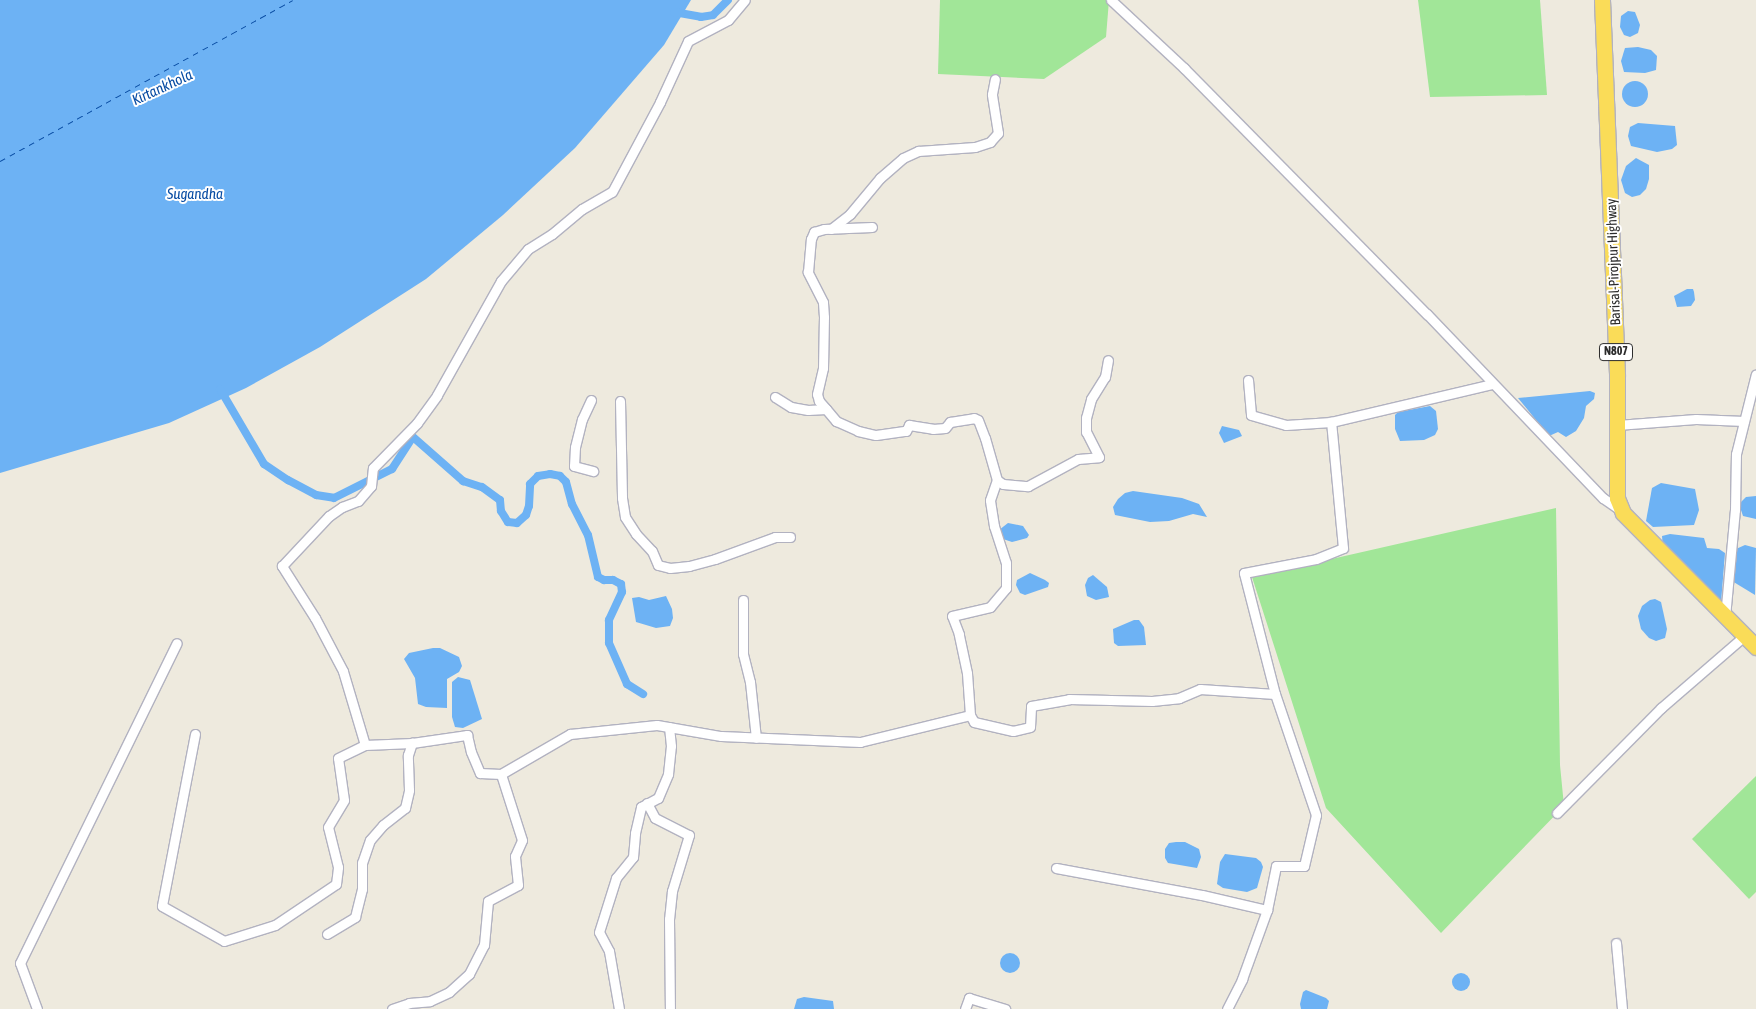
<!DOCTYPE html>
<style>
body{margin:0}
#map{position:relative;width:1756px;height:1009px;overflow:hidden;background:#eeeade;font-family:"Asap Condensed",sans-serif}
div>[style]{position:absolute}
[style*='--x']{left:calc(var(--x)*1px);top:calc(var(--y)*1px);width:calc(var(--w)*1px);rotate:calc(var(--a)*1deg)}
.green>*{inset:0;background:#a1e698}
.water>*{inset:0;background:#6db2f4}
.round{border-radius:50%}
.canal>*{height:8px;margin:-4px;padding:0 4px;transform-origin:4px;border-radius:4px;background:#6db2f4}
.ferry>*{height:1px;margin-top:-0.5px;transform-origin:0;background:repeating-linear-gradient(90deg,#084ca3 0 6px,transparent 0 11px)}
.roads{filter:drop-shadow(1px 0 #b2b2c0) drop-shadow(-1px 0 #b2b2c0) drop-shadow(0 1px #b2b2c0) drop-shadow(0 -1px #b2b2c0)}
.minor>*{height:9px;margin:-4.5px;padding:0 4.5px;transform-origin:4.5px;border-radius:4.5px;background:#fff}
.trunk>*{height:15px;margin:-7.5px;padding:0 7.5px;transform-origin:7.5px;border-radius:7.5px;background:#fadc58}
span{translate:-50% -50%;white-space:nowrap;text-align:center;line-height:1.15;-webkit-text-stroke:4px #fff;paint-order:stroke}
.shield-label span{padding:1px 4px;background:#fff;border:1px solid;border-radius:4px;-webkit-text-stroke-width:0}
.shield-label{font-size:12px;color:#2c2c2c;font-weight:700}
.street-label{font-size:14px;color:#2c2c2c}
.water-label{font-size:15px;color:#084ca3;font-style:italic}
</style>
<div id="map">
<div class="green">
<div style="clip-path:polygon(940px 0,1109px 0,1106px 37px,1044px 79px,938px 74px)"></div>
<div style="clip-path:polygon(1418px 0,1540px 0,1547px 95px,1430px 97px)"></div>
<div style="clip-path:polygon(1556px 508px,1560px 765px,1564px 806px,1441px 933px,1326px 808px,1252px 577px)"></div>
<div style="clip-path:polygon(1756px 776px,1756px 892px,1749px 899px,1692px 839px)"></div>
</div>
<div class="water">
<div style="clip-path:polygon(0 0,691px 0,664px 45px,575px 148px,503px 215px,426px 279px,320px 347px,246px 388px,169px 423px,0 473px)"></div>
<div style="clip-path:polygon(1628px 11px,1635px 12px,1640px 25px,1638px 33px,1630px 37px,1624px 35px,1620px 27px,1621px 16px)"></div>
<div style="clip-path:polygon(1638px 47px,1651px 50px,1657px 56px,1656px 70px,1645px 73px,1624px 72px,1621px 61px,1625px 48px)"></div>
<div class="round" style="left:1622px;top:81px;width:26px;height:26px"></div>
<div style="clip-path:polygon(1638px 123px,1675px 126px,1677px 145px,1672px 149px,1657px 152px,1631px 146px,1628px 136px,1630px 127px)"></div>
<div style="clip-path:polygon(1636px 158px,1649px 165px,1649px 179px,1646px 189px,1640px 195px,1632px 197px,1625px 193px,1621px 180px,1626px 166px)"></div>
<div style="clip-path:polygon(1687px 289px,1693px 289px,1694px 292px,1695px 300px,1691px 306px,1677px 307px,1674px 296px)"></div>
<div style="clip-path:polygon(1590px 391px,1595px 393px,1594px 399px,1586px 406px,1584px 418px,1576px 431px,1566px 437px,1558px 432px,1549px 436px,1518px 398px)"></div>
<div style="clip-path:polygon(1430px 406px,1436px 411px,1438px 429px,1435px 435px,1424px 440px,1400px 441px,1395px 429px,1395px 415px,1398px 412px)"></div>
<div style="clip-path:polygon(1222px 426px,1239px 430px,1242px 436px,1224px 443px,1219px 433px)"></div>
<div style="clip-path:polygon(1661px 483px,1695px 489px,1699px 510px,1694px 525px,1653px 527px,1646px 521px,1652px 488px)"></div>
<div style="clip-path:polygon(1133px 491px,1182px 498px,1199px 504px,1207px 517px,1193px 514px,1169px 521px,1150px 522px,1115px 515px,1113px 507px,1118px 499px,1125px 493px)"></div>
<div style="clip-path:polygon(1756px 496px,1756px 519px,1743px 516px,1739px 504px,1746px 497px)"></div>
<div style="clip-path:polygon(1008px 523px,1023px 526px,1029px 535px,1027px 538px,1012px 542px,1003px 539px,999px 530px)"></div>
<div style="clip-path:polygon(1670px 534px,1704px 538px,1707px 548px,1719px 549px,1725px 553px,1721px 603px,1663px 548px,1662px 536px)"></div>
<div style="clip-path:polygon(1745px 545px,1756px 548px,1755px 595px,1732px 581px,1731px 565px,1736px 549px)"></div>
<div style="clip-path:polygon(1030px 573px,1045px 580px,1049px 583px,1048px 587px,1025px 595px,1020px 593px,1016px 585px,1017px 580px)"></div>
<div style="clip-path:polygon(1093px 575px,1107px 587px,1109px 597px,1096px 600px,1087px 596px,1085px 585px,1088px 578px)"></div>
<div style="clip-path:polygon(666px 596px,672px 609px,673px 618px,670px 626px,656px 628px,636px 622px,632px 598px,639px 597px,649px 600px)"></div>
<div style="clip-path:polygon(1655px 599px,1661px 602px,1667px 629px,1665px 638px,1656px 641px,1649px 638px,1641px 629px,1638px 616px,1642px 606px,1650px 600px)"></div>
<div style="clip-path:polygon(1134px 620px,1139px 620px,1144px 627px,1146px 645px,1118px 646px,1114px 643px,1113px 629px)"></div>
<div style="clip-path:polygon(433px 648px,440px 648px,459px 657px,462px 666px,459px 672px,447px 679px,447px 708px,426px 707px,418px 704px,415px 678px,404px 659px,409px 653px)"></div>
<div style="clip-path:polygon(458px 677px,470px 680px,482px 719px,463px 728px,455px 727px,452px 717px,452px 682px)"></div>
<div style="clip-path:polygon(1176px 842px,1185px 842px,1199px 849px,1201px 857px,1197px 868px,1168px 863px,1165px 858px,1165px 849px,1169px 843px)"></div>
<div style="clip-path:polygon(1225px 854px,1256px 858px,1261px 862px,1263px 867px,1257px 888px,1247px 892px,1223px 888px,1217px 884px,1220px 862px)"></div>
<div class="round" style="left:1000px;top:953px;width:20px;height:20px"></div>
<div class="round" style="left:1452px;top:973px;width:18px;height:18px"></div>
<div style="clip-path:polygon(1306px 990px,1326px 998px,1329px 1001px,1327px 1009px,1301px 1009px,1300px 1004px,1303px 992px)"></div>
<div style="clip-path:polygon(804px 997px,833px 1001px,834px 1009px,794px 1009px,797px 999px)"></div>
</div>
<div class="canal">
<div style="--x:674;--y:12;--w:27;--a:10"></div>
<div style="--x:701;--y:17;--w:12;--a:-9"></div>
<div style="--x:713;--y:15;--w:21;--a:-45"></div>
<div style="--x:220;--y:389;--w:87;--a:59.6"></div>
<div style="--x:264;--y:464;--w:29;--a:34"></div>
<div style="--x:288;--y:480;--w:32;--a:28"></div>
<div style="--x:316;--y:495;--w:18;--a:9"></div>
<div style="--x:334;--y:498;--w:65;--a:-26.6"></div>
<div style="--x:392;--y:469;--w:38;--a:-57"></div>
<div style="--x:413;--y:437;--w:67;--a:41.3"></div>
<div style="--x:463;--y:481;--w:20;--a:18"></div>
<div style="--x:482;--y:487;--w:22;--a:36"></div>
<div style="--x:500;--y:500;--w:11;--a:85"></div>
<div style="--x:501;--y:511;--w:13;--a:58"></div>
<div style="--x:508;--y:522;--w:9;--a:6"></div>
<div style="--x:517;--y:523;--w:12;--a:-42"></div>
<div style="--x:526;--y:515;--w:9;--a:-72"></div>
<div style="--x:529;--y:506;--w:22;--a:-87"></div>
<div style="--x:530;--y:484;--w:11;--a:-45"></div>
<div style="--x:538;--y:476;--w:12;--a:-9"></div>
<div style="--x:550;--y:474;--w:10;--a:11"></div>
<div style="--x:560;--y:476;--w:8;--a:45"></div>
<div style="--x:566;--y:482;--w:23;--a:75"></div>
<div style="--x:572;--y:504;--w:35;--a:63"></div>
<div style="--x:588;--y:535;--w:43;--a:76.6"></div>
<div style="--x:598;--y:577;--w:7;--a:27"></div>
<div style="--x:604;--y:580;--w:9;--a:0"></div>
<div style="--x:613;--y:580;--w:9;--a:27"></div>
<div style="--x:621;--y:584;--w:8;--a:83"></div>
<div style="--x:622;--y:592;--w:31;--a:115"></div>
<div style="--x:609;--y:620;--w:23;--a:90"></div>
<div style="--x:609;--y:643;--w:45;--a:66.3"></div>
<div style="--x:627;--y:684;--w:19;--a:32"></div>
</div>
<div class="ferry">
<div style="--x:0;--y:161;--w:334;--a:-28.8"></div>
</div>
<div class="roads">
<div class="minor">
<div style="--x:1111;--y:0;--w:100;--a:43"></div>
<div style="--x:1184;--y:68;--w:346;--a:45.4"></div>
<div style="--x:1427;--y:314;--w:255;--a:46.3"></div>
<div style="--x:1603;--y:498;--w:19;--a:35"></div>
<div style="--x:831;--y:229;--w:24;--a:-38"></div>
<div style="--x:850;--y:214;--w:47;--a:-50.2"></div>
<div style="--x:880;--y:178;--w:30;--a:-41"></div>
<div style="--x:903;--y:158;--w:17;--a:-25"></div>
<div style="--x:918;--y:151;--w:57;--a:-4"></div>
<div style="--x:975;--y:147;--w:16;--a:-18"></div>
<div style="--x:990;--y:142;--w:12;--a:-48"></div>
<div style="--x:998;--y:133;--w:39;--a:-99"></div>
<div style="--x:992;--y:94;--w:15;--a:-79"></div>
<div style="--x:1248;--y:380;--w:35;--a:85"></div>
<div style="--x:1251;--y:415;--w:36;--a:16"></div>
<div style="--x:1286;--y:425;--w:45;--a:-3.8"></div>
<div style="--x:1331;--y:422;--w:165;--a:-13.3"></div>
<div style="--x:775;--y:397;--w:19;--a:32"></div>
<div style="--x:791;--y:407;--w:17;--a:10"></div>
<div style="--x:808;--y:410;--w:18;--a:-3"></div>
<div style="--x:826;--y:409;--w:16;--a:50"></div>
<div style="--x:836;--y:421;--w:24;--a:24"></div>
<div style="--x:858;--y:431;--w:18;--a:13"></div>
<div style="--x:876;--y:435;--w:30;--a:-8"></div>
<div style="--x:906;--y:431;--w:7;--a:-63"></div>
<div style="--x:909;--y:425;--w:24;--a:9"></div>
<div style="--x:933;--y:429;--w:12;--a:-5"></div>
<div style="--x:945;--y:428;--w:8;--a:-50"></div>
<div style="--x:950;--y:422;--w:24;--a:-9"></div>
<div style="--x:974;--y:418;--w:4;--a:27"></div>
<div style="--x:978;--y:420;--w:19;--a:69"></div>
<div style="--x:985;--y:438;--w:44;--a:74.1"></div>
<div style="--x:997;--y:480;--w:7;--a:34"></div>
<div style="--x:1003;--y:484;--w:25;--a:5"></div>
<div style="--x:1028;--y:486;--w:57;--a:-28.4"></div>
<div style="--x:1078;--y:459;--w:21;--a:-5"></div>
<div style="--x:1099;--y:457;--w:28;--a:-117"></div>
<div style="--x:1086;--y:432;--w:14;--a:-90"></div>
<div style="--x:1086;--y:418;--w:20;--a:-75"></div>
<div style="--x:1091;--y:399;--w:26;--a:-58"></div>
<div style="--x:1105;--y:377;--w:17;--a:-80"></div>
<div style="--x:591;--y:400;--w:21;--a:115"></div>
<div style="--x:582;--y:419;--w:29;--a:104"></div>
<div style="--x:575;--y:447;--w:19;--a:93"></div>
<div style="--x:574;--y:466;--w:20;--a:15"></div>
<div style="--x:620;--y:401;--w:97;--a:88.8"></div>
<div style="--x:622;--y:498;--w:19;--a:81"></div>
<div style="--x:625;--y:517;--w:20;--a:57"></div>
<div style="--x:636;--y:534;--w:23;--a:47"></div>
<div style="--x:652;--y:551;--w:15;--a:67"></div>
<div style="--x:658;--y:565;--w:12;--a:14"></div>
<div style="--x:670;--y:568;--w:19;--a:-6"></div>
<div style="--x:689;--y:566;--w:27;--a:-15"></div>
<div style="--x:715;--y:559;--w:64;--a:-20.1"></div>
<div style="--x:775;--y:537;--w:15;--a:0"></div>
<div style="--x:826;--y:409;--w:11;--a:-131"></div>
<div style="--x:819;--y:401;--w:7;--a:-106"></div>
<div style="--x:817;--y:394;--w:27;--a:-77"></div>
<div style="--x:823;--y:368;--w:51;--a:-88.9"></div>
<div style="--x:824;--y:317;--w:15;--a:-94"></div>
<div style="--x:823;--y:302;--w:34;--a:-117"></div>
<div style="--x:808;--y:272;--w:33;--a:-85"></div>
<div style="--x:811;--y:239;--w:8;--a:-67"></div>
<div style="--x:814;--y:232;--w:10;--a:-17"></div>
<div style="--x:824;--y:229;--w:48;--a:-2.4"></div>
<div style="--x:1617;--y:425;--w:79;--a:-4.3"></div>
<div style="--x:1696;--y:419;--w:48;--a:2.4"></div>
<div style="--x:743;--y:600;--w:54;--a:90"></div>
<div style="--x:743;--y:654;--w:29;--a:76"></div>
<div style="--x:750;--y:682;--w:56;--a:83.9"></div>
<div style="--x:1725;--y:617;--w:107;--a:-84.7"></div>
<div style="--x:1735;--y:510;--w:56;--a:-89"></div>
<div style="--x:1736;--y:454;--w:82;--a:-76"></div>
<div style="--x:970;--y:715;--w:8;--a:60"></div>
<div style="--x:974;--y:722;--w:40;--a:13"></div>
<div style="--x:1013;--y:731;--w:17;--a:-13"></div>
<div style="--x:1030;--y:727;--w:21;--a:-87"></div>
<div style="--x:1031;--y:706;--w:39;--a:-10"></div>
<div style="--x:1069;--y:699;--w:83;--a:1.4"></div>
<div style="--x:1152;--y:701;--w:27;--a:-6"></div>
<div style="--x:1179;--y:698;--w:23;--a:-23"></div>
<div style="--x:1200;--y:689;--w:75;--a:3.8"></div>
<div style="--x:1275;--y:694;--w:125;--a:-104.4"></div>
<div style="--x:1244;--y:573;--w:73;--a:-11"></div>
<div style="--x:1316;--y:559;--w:29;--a:-22"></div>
<div style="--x:1343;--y:548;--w:127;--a:-95.4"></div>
<div style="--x:195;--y:734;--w:175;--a:100.9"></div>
<div style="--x:162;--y:906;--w:71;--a:29.4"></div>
<div style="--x:224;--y:941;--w:53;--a:-17.4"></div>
<div style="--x:275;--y:925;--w:73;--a:-33.9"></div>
<div style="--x:336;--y:884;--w:17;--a:-83"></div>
<div style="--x:338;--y:867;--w:41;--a:-104"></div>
<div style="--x:328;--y:827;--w:31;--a:-59"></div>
<div style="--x:344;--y:800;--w:42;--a:-98.1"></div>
<div style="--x:338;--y:758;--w:30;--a:-26"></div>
<div style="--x:365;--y:745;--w:77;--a:-106.6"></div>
<div style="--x:343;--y:671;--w:60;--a:-117.8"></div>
<div style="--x:315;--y:618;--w:62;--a:-122.4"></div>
<div style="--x:282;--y:566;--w:69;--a:-46.8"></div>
<div style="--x:329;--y:516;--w:16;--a:-35"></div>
<div style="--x:342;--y:507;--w:17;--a:-21"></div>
<div style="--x:358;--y:501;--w:20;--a:-49"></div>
<div style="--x:371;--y:486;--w:18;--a:-84"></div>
<div style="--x:373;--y:468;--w:63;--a:-45.6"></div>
<div style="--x:417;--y:423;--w:34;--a:-54"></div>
<div style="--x:437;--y:395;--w:131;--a:-60.7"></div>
<div style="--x:501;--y:281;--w:42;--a:-49.8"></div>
<div style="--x:528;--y:249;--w:28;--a:-32"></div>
<div style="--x:552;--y:234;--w:39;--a:-40"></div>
<div style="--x:582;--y:209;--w:34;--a:-30"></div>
<div style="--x:612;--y:192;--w:102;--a:-61.9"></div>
<div style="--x:660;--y:102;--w:67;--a:-65.3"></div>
<div style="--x:688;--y:41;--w:45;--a:-27.7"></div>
<div style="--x:728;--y:20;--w:26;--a:-50"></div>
<div style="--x:365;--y:745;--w:47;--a:-2.4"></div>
<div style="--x:412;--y:743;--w:56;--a:-8.3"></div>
<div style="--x:467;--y:735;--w:17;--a:77"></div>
<div style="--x:471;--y:752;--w:23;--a:67"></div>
<div style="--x:480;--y:773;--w:21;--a:3"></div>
<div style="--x:647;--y:803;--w:17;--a:62"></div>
<div style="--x:655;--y:818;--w:38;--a:27"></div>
<div style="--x:689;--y:835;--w:59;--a:106.9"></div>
<div style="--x:672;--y:891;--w:28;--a:96"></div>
<div style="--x:669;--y:919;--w:90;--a:89.4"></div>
<div style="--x:1557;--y:813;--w:148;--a:-45.3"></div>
<div style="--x:1661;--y:708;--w:110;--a:-40.9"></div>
<div style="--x:1056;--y:868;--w:148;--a:10.5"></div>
<div style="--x:1202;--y:895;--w:67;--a:13"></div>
<div style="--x:1267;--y:910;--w:45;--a:-78.4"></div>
<div style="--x:1276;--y:866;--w:28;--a:0"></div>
<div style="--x:1304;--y:866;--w:52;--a:-76.8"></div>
<div style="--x:1316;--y:815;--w:128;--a:-108.7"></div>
<div style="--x:327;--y:934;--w:33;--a:-31"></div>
<div style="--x:355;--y:917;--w:29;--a:-76"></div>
<div style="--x:362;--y:889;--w:26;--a:-90"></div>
<div style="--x:362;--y:863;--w:24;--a:-71"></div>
<div style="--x:370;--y:840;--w:20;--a:-49"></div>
<div style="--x:383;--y:825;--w:28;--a:-38"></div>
<div style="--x:405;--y:808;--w:18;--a:-77"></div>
<div style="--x:409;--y:790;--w:35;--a:-92"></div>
<div style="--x:408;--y:755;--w:13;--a:-72"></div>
<div style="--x:1616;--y:943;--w:66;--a:84.8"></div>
<div style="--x:37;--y:1009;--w:49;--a:-110.3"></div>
<div style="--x:20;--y:963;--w:356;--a:-63.9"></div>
<div style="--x:392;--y:1009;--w:18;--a:-19"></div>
<div style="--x:409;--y:1003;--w:21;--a:-5"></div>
<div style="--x:430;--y:1001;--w:21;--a:-25"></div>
<div style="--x:449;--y:992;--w:27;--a:-42"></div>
<div style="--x:469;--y:974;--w:33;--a:-63"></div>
<div style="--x:484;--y:945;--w:44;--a:-84.8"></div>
<div style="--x:488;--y:901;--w:34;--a:-28"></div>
<div style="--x:518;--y:885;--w:29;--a:-96"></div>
<div style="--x:515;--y:856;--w:17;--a:-66"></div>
<div style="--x:522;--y:840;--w:69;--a:-107.7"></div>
<div style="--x:501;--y:774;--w:80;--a:-30.1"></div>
<div style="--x:570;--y:734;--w:87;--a:-5.9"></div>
<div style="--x:657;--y:725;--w:65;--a:9.8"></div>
<div style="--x:721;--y:736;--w:139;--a:2.5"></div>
<div style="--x:860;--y:742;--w:113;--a:-13.8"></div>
<div style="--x:970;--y:715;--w:42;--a:-94.1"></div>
<div style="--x:967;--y:673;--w:40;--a:-102"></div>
<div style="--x:959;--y:634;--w:19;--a:-111"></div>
<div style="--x:952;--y:616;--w:39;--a:-13"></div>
<div style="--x:990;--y:607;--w:25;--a:-50"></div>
<div style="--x:1006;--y:588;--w:25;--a:-90"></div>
<div style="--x:1006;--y:563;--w:39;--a:-108"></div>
<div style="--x:994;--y:526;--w:26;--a:-99"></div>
<div style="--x:990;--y:500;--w:21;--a:-71"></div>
<div style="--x:619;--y:1009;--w:59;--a:-99.8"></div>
<div style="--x:609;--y:951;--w:21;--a:-118"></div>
<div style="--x:599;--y:932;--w:57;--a:-72.5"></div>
<div style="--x:616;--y:878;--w:27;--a:-51"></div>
<div style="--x:633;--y:857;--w:24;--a:-85"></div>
<div style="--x:635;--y:833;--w:27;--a:-77"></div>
<div style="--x:641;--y:807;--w:19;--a:-28"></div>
<div style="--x:658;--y:798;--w:26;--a:-67"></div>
<div style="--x:668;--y:774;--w:28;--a:-84"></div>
<div style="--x:671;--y:746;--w:19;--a:-96"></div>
<div style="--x:965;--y:1009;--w:12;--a:-70"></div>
<div style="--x:969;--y:998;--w:38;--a:17"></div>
<div style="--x:1227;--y:1009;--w:34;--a:-63"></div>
<div style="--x:1242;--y:979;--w:73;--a:-70.1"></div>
</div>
<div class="trunk">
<div style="--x:1602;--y:0;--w:376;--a:87.7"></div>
<div style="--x:1617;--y:376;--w:122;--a:90"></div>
<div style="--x:1617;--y:498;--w:16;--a:68"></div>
<div style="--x:1623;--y:513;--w:189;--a:45.2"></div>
</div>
</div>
<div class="shield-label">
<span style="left:1616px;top:352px">N807</span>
</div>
<div class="street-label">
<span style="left:1613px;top:262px;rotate:-92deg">Barisal-Pirojpur Highway</span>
</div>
<div class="water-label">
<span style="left:162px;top:87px;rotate:-25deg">Kirtankhola</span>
<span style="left:195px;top:194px">Sugandha</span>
</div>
</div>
